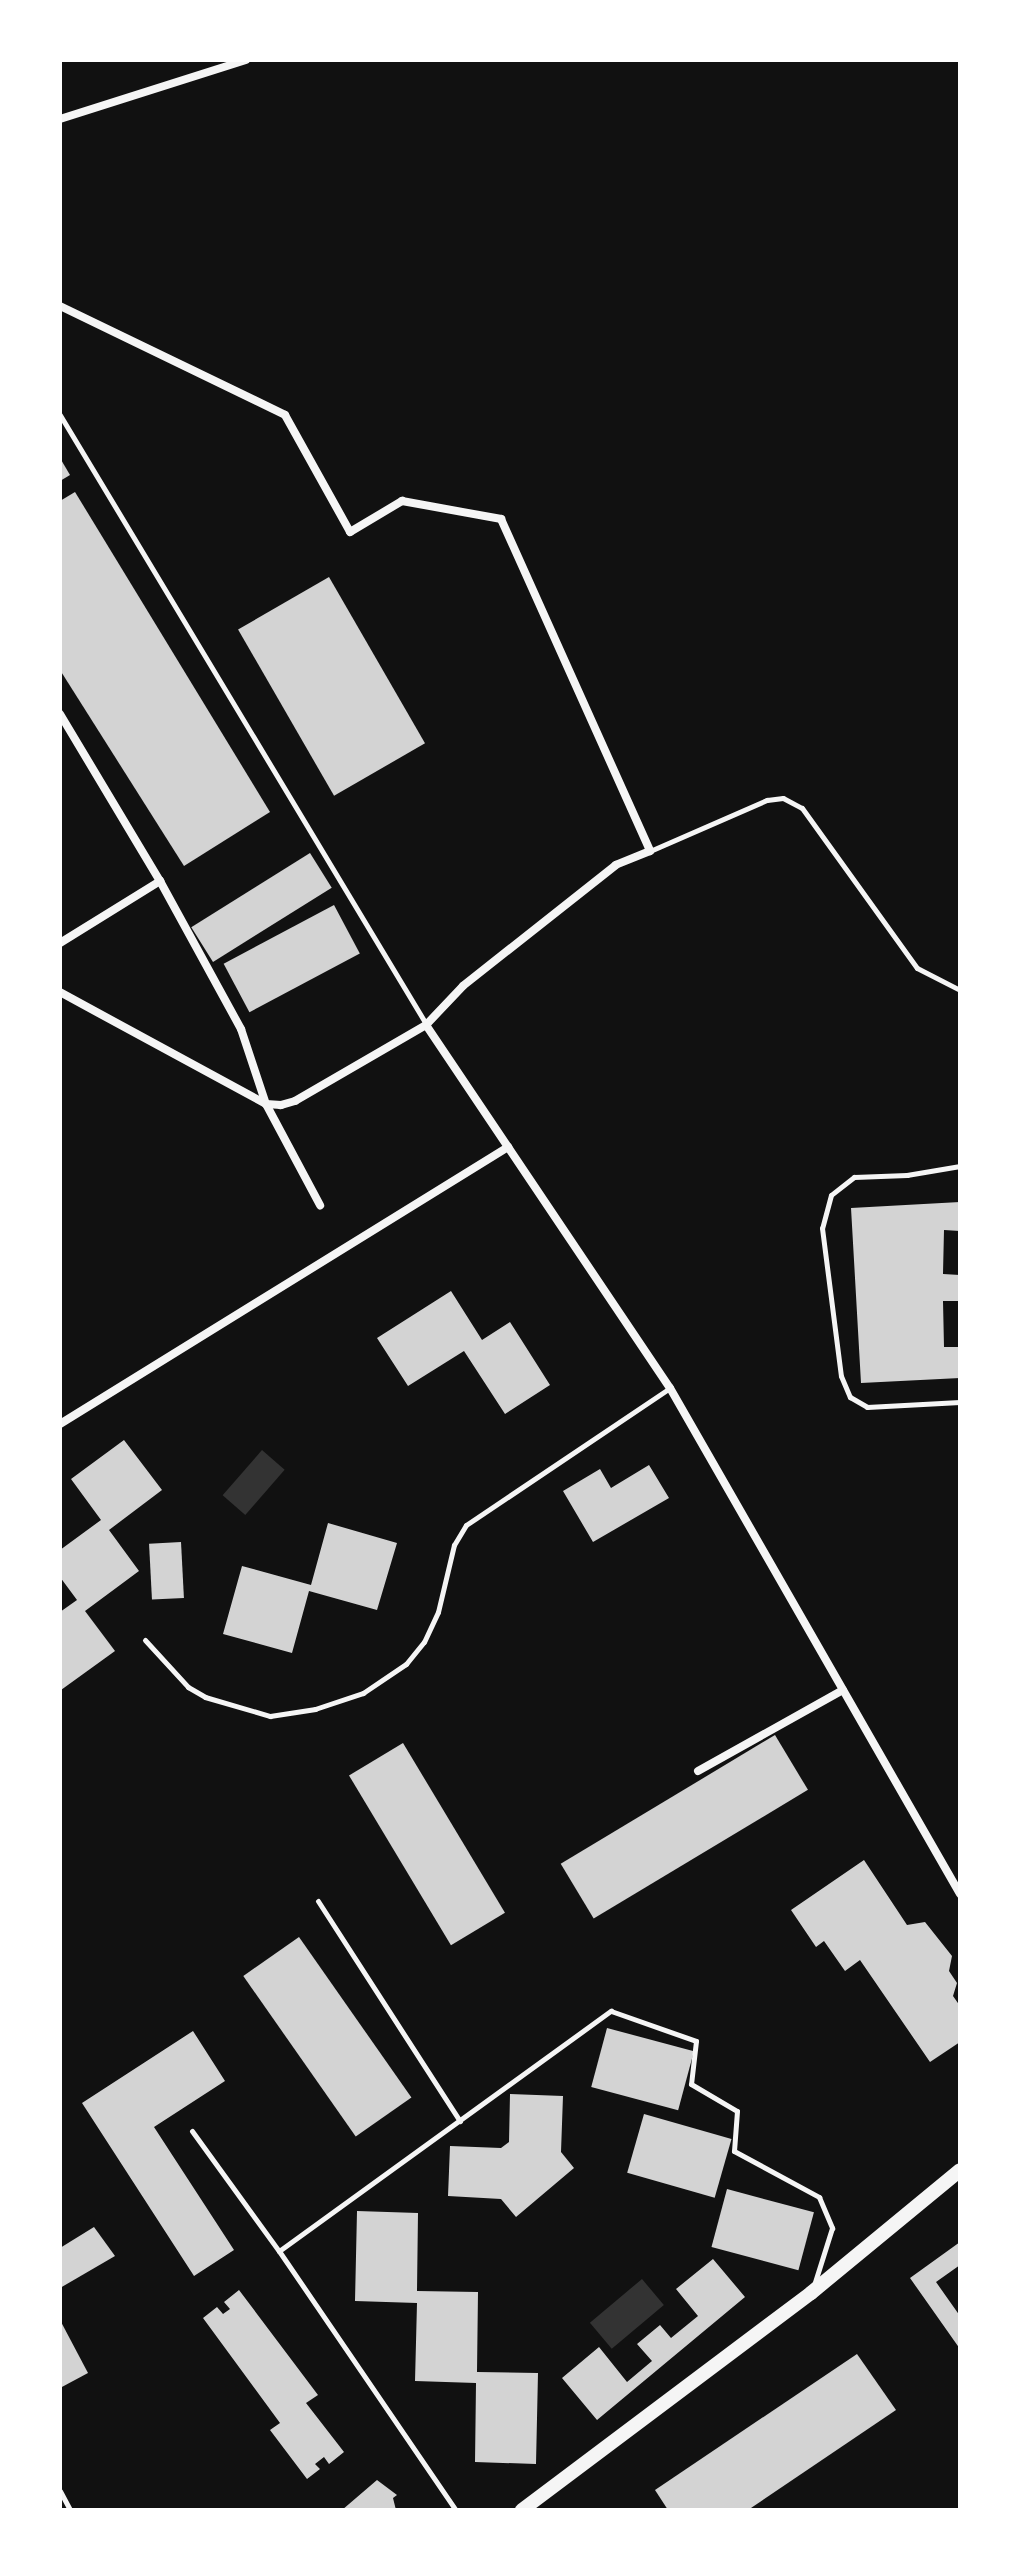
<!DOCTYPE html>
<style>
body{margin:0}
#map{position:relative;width:1020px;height:2570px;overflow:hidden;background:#111;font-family:"Source Serif 4",serif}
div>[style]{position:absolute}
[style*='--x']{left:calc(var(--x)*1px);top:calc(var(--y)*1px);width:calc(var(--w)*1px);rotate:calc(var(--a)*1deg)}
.water>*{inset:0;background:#333;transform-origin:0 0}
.building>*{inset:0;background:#d3d3d3;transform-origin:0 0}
.service>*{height:5px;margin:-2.5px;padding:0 2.5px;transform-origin:2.5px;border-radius:2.5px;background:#f5f5f5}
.minor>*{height:8px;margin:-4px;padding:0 4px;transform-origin:4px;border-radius:4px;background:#f5f5f5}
.secondary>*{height:14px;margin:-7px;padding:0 7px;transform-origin:7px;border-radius:7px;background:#f5f5f5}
span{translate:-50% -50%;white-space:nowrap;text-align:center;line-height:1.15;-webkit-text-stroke:6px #fff;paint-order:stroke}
.frame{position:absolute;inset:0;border:62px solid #fff;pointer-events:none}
</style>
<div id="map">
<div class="water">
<div style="left:262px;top:1450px;width:30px;height:60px;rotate:41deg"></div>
<div style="left:642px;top:2279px;width:34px;height:68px;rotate:50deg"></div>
</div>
<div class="building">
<div style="clip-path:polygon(60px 458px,70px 475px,60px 481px)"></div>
<div style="clip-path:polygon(75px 492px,270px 812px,184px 866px,60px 670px,60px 501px)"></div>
<div style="left:329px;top:577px;width:192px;height:105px;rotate:60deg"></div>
<div style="left:310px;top:853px;width:41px;height:140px;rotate:58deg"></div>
<div style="left:334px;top:905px;width:55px;height:125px;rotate:62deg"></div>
<div style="clip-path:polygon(960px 1202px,960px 1231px,944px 1230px,943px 1274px,960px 1275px,960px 1301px,943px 1301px,944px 1347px,960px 1347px,960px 1378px,861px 1383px,851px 1208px)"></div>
<div style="clip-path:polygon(451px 1291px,482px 1340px,510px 1322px,550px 1385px,505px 1414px,464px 1351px,408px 1386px,377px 1338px)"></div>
<div style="clip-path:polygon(124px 1440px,162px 1490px,109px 1530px,139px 1571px,85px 1611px,115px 1651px,61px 1690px,60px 1612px,77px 1600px,60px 1577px,60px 1550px,101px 1520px,71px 1479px)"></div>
<div style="clip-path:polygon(649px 1465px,669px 1498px,593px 1542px,563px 1491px,600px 1469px,611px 1488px)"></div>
<div style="clip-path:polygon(328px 1523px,397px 1543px,377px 1610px,309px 1591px,292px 1653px,223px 1634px,242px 1566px,311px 1585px)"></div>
<div style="left:181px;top:1542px;width:56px;height:32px;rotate:87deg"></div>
<div style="left:775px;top:1735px;width:64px;height:250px;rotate:59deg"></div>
<div style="left:403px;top:1743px;width:198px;height:63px;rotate:59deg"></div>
<div style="clip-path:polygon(864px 1860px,907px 1925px,925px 1922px,952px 1956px,949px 1971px,957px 1983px,953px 1996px,960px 2006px,960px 2042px,930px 2062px,860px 1960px,845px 1971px,824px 1941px,816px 1947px,791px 1910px)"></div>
<div style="left:299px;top:1937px;width:196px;height:68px;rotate:55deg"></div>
<div style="left:607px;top:2028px;width:90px;height:61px;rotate:15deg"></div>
<div style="clip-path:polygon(193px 2031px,225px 2081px,154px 2127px,234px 2250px,194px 2276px,82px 2103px)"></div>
<div style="clip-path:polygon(510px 2094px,563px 2096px,561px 2152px,574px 2168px,516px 2217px,501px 2199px,448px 2196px,450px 2146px,501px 2148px,509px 2142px)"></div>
<div style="left:644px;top:2114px;width:91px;height:61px;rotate:16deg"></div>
<div style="left:727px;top:2189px;width:90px;height:60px;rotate:15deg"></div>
<div style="clip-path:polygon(357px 2211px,418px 2213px,417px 2291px,478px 2292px,477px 2372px,538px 2373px,536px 2464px,475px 2462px,476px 2383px,415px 2381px,417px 2303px,355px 2301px)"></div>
<div style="clip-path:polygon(94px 2227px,115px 2256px,60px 2288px,60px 2248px)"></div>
<div style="clip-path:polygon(960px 2242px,960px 2265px,936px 2282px,960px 2316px,960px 2349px,910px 2278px)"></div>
<div style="clip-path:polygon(713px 2259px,745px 2297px,597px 2420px,562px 2378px,599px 2347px,627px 2382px,652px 2361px,637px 2344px,660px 2325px,671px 2338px,698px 2316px,676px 2289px)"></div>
<div style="clip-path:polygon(239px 2290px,318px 2395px,306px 2403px,344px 2452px,329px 2464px,324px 2457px,315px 2464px,320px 2469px,307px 2479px,270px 2430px,280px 2423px,203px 2318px,217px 2307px,223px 2314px,230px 2309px,224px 2302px)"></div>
<div style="clip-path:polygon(60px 2320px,88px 2373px,60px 2388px)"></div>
<div style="clip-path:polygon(857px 2354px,896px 2410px,748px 2510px,668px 2510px,655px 2490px)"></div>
<div style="clip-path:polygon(377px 2480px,397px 2495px,393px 2498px,396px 2510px,342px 2510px)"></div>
</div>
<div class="service">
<div style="--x:60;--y:415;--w:711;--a:58.99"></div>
<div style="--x:650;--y:851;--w:128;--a:-23.6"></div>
<div style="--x:767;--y:800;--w:16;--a:-7"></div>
<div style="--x:783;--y:798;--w:21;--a:28"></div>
<div style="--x:802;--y:808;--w:197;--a:54.3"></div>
<div style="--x:917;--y:968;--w:48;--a:27.1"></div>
<div style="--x:960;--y:1166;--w:54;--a:170.4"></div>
<div style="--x:907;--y:1175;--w:53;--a:177.8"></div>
<div style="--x:854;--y:1177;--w:29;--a:142"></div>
<div style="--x:831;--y:1195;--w:34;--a:105"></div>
<div style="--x:822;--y:1228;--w:149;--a:82.7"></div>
<div style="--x:841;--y:1376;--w:23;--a:67"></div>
<div style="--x:850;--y:1397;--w:20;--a:30"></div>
<div style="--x:867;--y:1407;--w:93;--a:-3.1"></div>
<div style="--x:145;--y:1640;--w:64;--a:47.5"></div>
<div style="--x:188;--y:1687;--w:20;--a:30"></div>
<div style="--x:205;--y:1697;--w:68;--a:16.3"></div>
<div style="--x:270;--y:1716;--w:46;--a:-8.8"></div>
<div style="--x:315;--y:1709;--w:51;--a:-18.4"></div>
<div style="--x:363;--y:1693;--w:52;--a:-34"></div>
<div style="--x:406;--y:1664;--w:28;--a:-51"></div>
<div style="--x:424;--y:1642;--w:33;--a:-65"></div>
<div style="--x:438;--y:1612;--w:69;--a:-76.6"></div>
<div style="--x:454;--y:1545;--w:23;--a:-59"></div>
<div style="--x:466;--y:1525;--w:246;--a:-33.9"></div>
<div style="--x:318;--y:1901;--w:262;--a:57.2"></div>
<div style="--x:192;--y:2131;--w:148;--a:54.1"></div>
<div style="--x:279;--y:2251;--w:314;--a:55.7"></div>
<div style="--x:279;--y:2251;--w:410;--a:-35.9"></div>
<div style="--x:611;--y:2011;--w:90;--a:19.4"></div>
<div style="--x:696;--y:2041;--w:43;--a:96.6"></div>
<div style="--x:691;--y:2084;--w:53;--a:30.4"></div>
<div style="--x:737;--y:2111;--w:40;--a:94.3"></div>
<div style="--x:734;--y:2151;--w:97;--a:28.4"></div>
<div style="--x:819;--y:2197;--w:34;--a:67"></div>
<div style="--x:832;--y:2228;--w:60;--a:107.5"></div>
<div style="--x:60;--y:2491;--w:21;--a:62"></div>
</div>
<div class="minor">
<div style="--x:60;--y:119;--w:195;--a:-17.6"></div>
<div style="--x:60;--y:306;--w:250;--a:25.8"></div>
<div style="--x:285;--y:415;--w:134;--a:60.9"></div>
<div style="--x:350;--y:532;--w:61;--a:-30.8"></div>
<div style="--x:402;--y:501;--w:101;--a:10.3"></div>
<div style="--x:501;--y:519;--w:364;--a:65.8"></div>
<div style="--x:650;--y:851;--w:37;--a:158"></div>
<div style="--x:616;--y:865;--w:195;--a:141.7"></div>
<div style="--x:463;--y:986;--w:54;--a:133.5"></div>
<div style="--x:426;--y:1025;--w:151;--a:149.9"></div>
<div style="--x:295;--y:1101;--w:15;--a:164"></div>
<div style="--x:281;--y:1105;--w:15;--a:-176"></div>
<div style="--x:266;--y:1104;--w:234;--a:-151.5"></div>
<div style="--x:60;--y:714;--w:195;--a:59.1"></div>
<div style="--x:160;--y:881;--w:169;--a:61.3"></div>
<div style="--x:241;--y:1029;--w:79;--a:71.6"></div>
<div style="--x:266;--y:1104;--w:115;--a:61.9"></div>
<div style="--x:60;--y:943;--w:118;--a:-31.8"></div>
<div style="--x:426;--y:1025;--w:437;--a:56.1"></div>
<div style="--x:670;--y:1388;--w:583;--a:60.18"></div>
<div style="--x:60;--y:1424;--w:527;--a:-31.73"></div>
<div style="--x:698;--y:1771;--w:166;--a:-29.2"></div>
</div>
<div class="secondary">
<div style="--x:522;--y:2510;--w:361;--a:-36.9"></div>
<div style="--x:811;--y:2293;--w:193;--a:-39.5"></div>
</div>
<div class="frame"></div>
</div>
